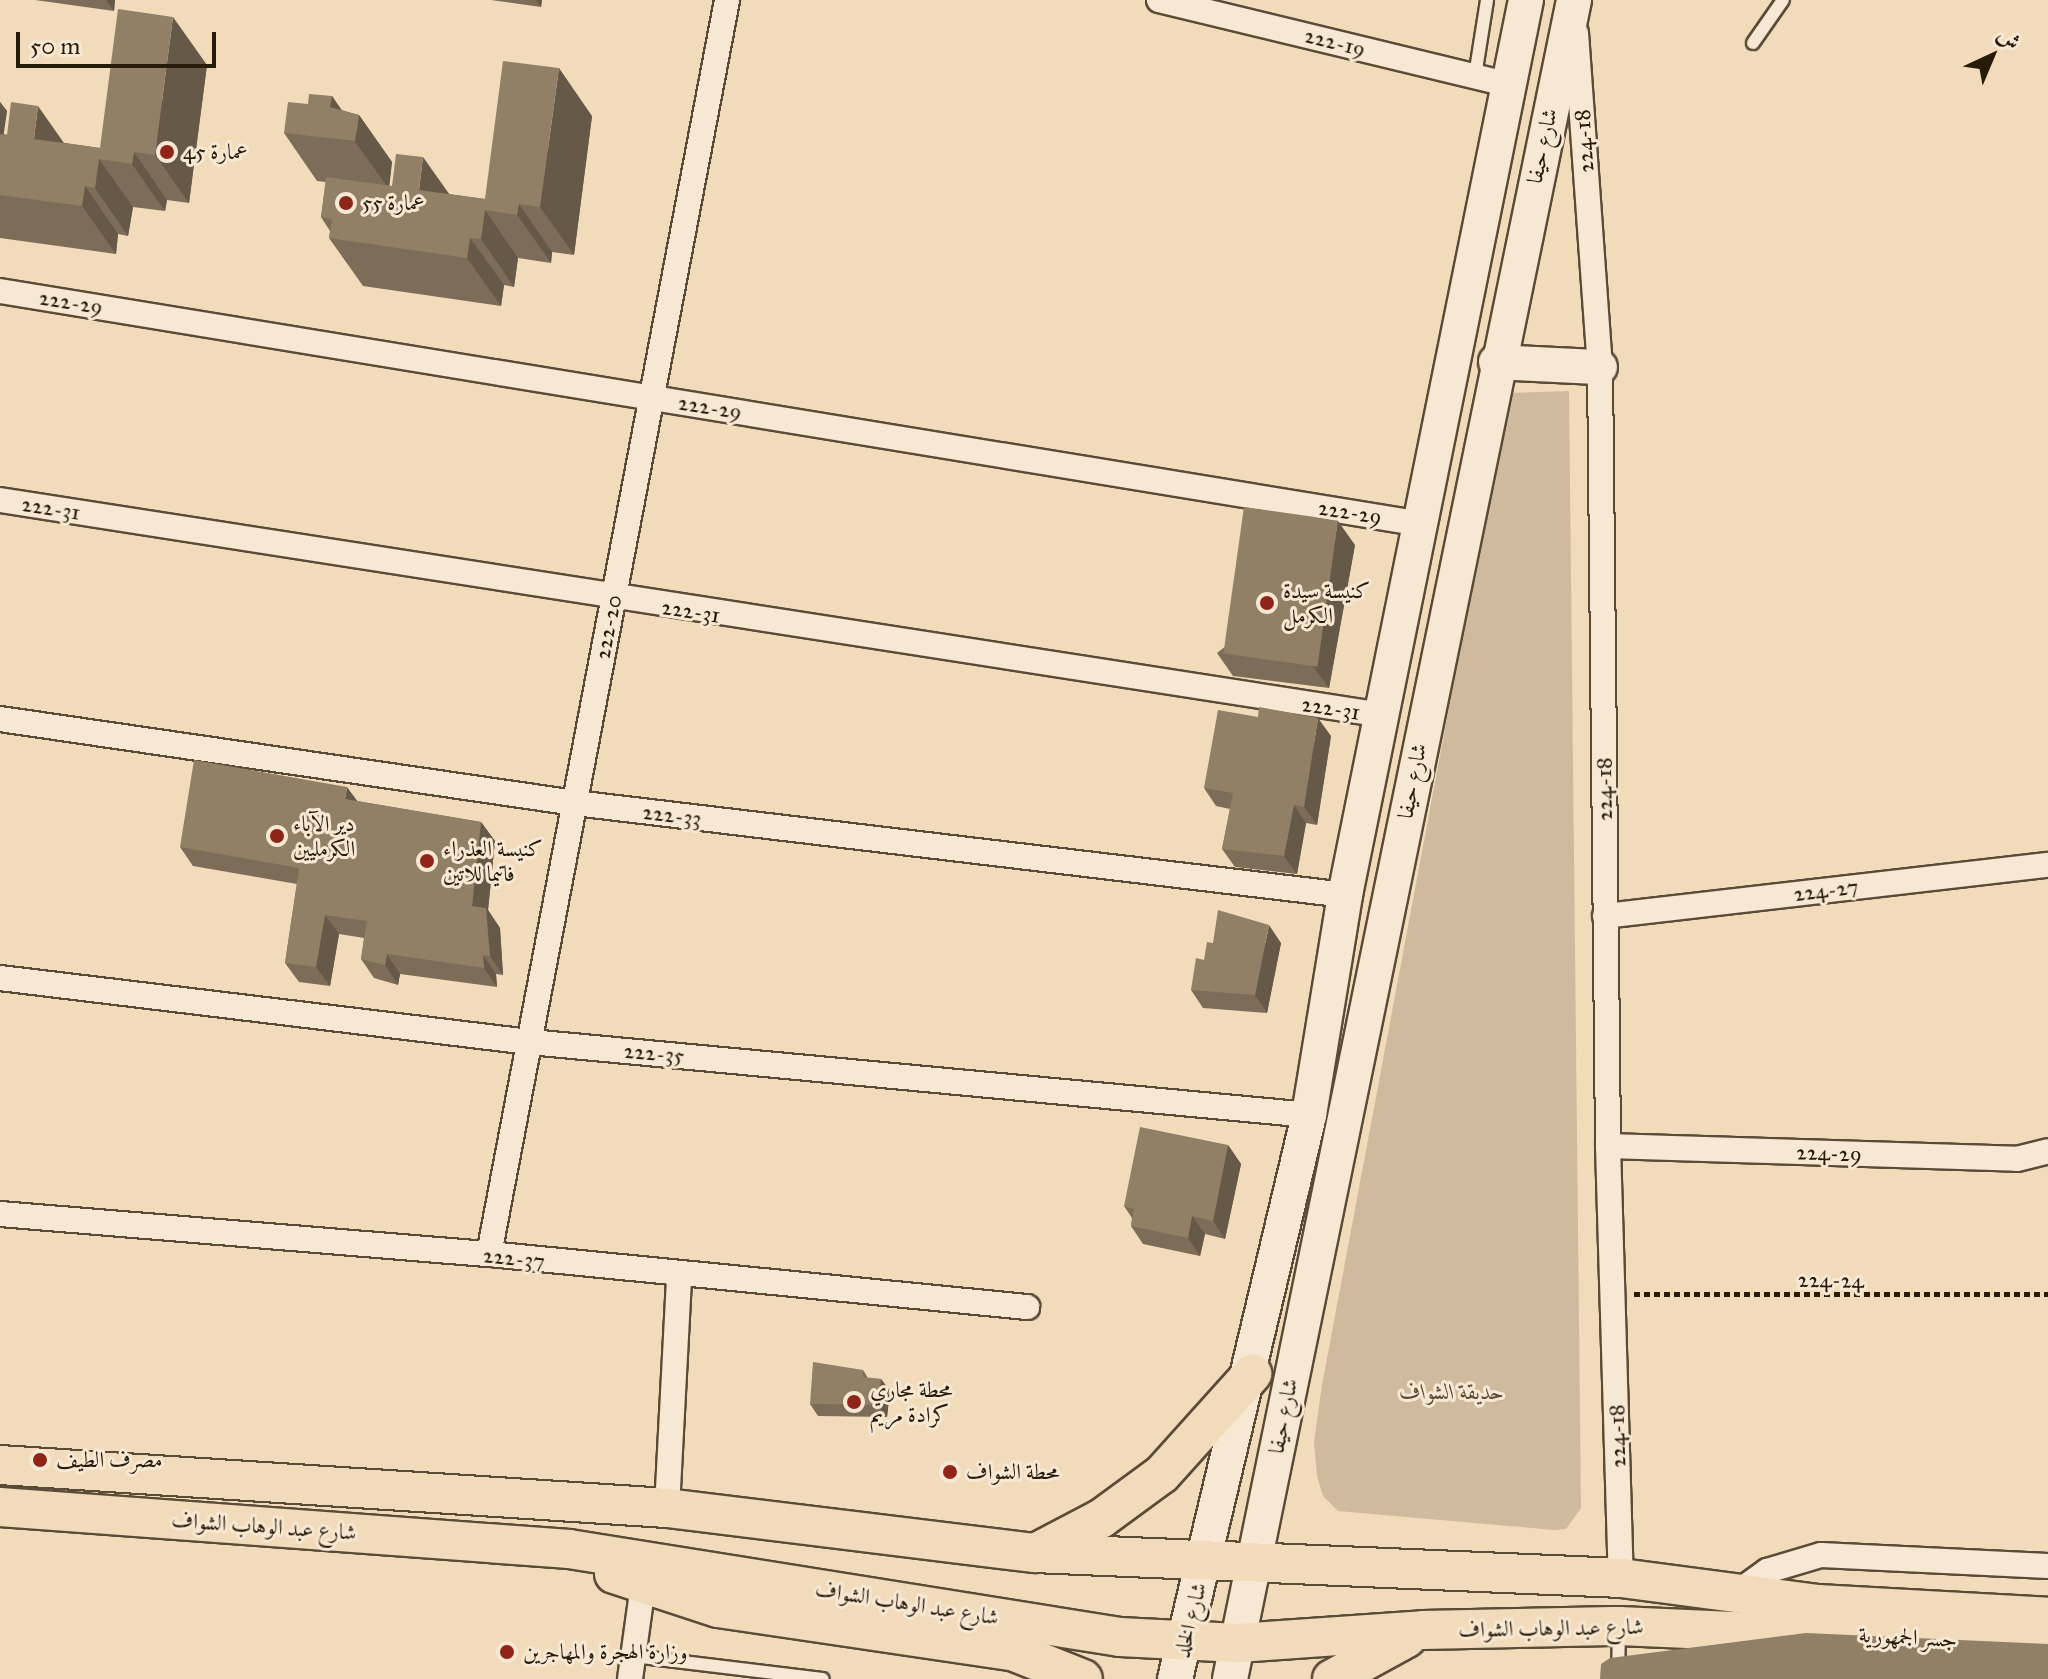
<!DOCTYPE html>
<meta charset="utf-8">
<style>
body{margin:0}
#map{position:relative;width:2048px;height:1679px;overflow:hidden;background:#f2dbbb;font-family:"IM FELL Great Primer",Amiri,serif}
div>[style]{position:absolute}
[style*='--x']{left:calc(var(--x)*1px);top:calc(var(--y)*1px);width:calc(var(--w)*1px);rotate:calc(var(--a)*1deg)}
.green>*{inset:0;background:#cfba9d}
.path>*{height:5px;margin-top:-2.5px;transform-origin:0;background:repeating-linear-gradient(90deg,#271b09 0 6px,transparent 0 10px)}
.roads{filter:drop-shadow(2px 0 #5a4b36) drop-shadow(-2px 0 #5a4b36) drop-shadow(0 2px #5a4b36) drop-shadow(0 -2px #5a4b36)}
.service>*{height:12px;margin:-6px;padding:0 6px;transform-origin:6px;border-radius:6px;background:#f7e8d3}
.minor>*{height:24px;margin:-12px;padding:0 12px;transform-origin:12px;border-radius:12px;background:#f7e8d3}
.secondary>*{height:34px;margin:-17px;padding:0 17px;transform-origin:17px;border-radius:17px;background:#f7e8d3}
.primary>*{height:38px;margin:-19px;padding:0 19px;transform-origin:19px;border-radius:19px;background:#f2dbbb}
.wall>*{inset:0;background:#7d6d58}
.shaded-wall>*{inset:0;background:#665947}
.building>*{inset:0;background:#917f66;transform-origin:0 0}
.dots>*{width:22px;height:22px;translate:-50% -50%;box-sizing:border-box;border:4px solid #f7e8d3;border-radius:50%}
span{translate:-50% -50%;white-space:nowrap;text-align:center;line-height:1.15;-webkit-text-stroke:6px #f7e8d3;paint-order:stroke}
.street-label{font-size:22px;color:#271b09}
.poi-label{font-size:22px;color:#271b09}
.left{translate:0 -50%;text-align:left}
.park-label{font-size:22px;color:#594b35;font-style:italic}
.north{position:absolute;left:1952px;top:16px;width:80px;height:80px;-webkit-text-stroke:6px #f7e8d3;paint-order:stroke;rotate:44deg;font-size:22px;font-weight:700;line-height:32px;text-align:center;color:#271b09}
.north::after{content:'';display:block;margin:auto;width:28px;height:36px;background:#271b09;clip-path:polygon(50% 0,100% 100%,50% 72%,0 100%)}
.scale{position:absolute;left:16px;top:32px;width:200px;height:36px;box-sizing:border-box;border:4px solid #271b09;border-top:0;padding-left:10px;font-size:24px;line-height:28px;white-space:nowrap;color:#271b09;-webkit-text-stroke:6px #f7e8d3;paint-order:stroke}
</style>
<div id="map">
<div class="green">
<div style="clip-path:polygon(1569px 391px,1581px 1508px,1566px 1529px,1554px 1530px,1338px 1511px,1323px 1496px,1317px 1476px,1314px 1442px,1322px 1385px,1508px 393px)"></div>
</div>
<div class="path">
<div style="--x:1634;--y:1294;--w:414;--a:0"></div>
</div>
<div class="roads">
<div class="service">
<div style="--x:1753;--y:43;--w:52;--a:-55.1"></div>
<div style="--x:1475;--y:76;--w:77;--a:-81"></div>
<div style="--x:633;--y:1656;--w:191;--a:6.9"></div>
<div style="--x:1618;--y:1679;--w:50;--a:-88.9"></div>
</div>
<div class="minor">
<div style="--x:1159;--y:0;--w:361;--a:13.6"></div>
<div style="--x:1576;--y:33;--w:335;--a:85.9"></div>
<div style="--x:1600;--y:367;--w:779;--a:89.41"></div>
<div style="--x:1608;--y:1146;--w:432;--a:88.3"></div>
<div style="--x:0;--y:291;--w:1440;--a:9.31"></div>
<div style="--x:0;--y:500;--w:1399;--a:8.84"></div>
<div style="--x:0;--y:719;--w:581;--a:8.31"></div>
<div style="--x:575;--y:803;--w:775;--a:6.81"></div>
<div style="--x:1605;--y:916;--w:446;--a:-6.6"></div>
<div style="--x:0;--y:978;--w:534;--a:6.89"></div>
<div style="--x:530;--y:1042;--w:782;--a:5.35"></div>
<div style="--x:1608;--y:1146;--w:409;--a:1.8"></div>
<div style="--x:2017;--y:1159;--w:32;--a:-14"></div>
<div style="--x:0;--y:1214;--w:491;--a:4.7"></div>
<div style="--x:489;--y:1254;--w:541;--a:5.63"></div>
<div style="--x:489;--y:1254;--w:1276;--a:-79.25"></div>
<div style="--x:667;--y:1508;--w:231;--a:-87"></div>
<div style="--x:1738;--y:1592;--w:36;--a:-36"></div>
<div style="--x:1767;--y:1571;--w:56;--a:-16.5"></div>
<div style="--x:1821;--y:1555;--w:227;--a:2.8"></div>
<div style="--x:630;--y:1679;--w:95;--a:-82.1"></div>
</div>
<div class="secondary">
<div style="--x:1496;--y:362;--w:104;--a:2.8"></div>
<div style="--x:1175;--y:1679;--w:580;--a:-76.63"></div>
<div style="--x:1309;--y:1115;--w:223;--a:-80.7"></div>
<div style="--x:1345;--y:895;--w:913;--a:-78.57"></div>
<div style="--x:1230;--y:1679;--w:1714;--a:-78.42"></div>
</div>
<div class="primary">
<div style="--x:0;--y:1465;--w:668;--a:3.69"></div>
<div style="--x:667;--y:1508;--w:371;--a:7"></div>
<div style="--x:1035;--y:1553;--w:587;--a:2.44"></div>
<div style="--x:1621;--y:1578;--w:199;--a:7.5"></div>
<div style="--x:1818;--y:1604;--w:230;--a:3.2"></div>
<div style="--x:0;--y:1507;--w:571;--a:4.22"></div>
<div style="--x:569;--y:1549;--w:558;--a:9.07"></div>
<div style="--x:1120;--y:1637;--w:118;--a:2.9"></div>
<div style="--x:1238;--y:1643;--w:185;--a:-4"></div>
<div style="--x:1423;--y:1630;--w:196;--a:-1.2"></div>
<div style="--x:1619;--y:1626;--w:429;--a:2.5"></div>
<div style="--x:1039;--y:1551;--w:71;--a:-27.6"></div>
<div style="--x:1102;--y:1518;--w:74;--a:-36.3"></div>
<div style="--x:1162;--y:1474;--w:135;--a:-48"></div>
<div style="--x:614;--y:1574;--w:109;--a:18.1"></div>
<div style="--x:718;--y:1608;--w:300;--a:8.4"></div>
<div style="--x:1015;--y:1652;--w:73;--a:21.7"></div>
<div style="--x:1332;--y:1679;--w:85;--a:-28.7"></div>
</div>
</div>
<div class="wall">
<div style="clip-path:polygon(35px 0,115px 0,114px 11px)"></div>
<div style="clip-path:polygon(491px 0,542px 0,541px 7px)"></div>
<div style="clip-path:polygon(207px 65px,189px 203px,167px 200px,165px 211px,133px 207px,128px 236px,118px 234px,116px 254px,0 238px,0 102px,7px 111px,3px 134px,100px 148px)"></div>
<div style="clip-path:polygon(332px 96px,341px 110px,359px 115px,392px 162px,389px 186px,485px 199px,592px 116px,574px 255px,552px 252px,551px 263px,518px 258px,514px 287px,504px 285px,501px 306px,363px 286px,329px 238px,330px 231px,321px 217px,326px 182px,317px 181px,284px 133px,308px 104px)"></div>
<div style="clip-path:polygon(1355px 545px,1329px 688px,1233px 676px,1217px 653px)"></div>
<div style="clip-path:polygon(1331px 736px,1317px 825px,1306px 823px,1297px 874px,1235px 867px,1222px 849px,1230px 809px,1216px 806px,1204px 788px)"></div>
<div style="clip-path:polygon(357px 801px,481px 822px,495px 841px,488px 910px,500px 928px,503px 975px,496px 974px,497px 987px,400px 974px,398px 985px,374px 978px,361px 959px,364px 938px,339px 934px,330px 986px,299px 982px,285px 963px,297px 884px,193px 866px,180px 847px)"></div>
<div style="clip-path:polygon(1213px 943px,1281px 943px,1267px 1013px,1203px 1008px,1191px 990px,1204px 960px)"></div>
<div style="clip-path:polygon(1228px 1145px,1241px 1164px,1225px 1239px,1205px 1234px,1200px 1256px,1143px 1244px,1131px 1226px,1132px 1218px,1124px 1206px)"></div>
<div style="clip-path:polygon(863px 1370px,868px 1378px,881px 1379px,890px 1391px,887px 1417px,818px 1416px,810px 1404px)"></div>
</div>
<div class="shaded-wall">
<div style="clip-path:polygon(106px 0,115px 0,114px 11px)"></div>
<div style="clip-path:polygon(536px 0,542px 0,541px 7px)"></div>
<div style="clip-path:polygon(173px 17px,207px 65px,189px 203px,155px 155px)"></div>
<div style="clip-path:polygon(559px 68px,592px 116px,574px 255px,540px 207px)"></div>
<div style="clip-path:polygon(332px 96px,357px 132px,359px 115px,392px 162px,389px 189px,330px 107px)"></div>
<div style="clip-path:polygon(0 102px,7px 111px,0 160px)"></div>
<div style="clip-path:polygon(38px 106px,71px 153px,34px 139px)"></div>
<div style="clip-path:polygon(134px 152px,167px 200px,165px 211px,132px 164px)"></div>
<div style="clip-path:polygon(423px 157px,457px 205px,419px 190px)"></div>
<div style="clip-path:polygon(99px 159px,133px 207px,128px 236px,95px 188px)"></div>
<div style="clip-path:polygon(85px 186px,118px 234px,116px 254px,82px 206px)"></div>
<div style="clip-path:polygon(519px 204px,552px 252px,551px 263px,517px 215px)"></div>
<div style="clip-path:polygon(485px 210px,518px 258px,514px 287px,481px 239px)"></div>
<div style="clip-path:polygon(470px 238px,504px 285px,501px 306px,467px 258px)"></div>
<div style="clip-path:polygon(1338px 521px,1355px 545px,1329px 688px,1312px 665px)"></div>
<div style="clip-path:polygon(1318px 718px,1331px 736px,1317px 825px,1304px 807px)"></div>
<div style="clip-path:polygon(347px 787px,361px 806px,345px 799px)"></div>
<div style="clip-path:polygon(1294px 805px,1306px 823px,1297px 874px,1284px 856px)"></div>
<div style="clip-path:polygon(481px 822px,495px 841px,488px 910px,500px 928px,503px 975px,490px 956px,472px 906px)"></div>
<div style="clip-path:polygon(325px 915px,339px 934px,330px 986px,316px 967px)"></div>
<div style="clip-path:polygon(1269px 925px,1281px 943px,1267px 1013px,1255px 995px)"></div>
<div style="clip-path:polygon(387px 954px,400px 974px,398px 985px,385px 965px)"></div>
<div style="clip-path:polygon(483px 955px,496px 974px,497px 987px,484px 968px)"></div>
<div style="clip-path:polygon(1228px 1145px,1241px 1164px,1225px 1239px,1213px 1221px)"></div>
<div style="clip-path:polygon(1192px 1216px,1205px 1234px,1200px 1256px,1188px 1238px)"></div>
<div style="clip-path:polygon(881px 1379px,890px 1391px,887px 1417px,878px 1405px)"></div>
</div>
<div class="building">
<div style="clip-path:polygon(118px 9px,173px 17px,155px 155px,134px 152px,132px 164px,99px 159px,95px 188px,85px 186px,82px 206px,0 195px,0 134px,7px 135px,11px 102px,38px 106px,34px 139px,100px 148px)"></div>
<div style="clip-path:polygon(503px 61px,559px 68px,540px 207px,519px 204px,517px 215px,485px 210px,481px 239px,470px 238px,467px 258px,329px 238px,332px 219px,321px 217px,326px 177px,392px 186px,396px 154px,423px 157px,419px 190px,485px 199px)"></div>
<div style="clip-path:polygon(309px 94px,332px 96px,330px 107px,359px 115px,355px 141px,284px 133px,288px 102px,308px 104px)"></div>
<div style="left:1244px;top:507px;width:95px;height:148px;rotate:8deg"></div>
<div style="clip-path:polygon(1259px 707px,1318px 718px,1304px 807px,1294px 805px,1284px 856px,1222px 849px,1233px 793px,1204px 788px,1218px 710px,1258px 717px)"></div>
<div style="clip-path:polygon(194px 760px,347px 787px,345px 799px,481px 822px,472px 906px,486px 908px,490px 956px,483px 955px,484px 968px,387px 954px,385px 965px,361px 959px,367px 921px,325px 915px,316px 967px,285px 963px,299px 868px,180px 847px)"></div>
<div style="clip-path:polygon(1218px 910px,1269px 925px,1255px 995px,1191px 990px,1196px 958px,1204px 960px,1207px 942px,1213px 943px)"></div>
<div style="clip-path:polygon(1140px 1127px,1228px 1145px,1213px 1221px,1192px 1216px,1188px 1238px,1131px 1226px,1134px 1209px,1124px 1206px)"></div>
<div style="clip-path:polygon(813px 1362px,863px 1370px,863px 1377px,881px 1379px,878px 1405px,810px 1404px)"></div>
<div style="clip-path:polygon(1806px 1633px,2048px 1644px,2048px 1679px,1600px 1679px,1601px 1664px,1610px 1658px)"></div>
</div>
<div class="dots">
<div style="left:167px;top:152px;background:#8f2418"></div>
<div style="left:346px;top:203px;background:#8f2418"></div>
<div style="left:1267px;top:603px;background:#8f2418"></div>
<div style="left:277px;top:836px;background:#8f2418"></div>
<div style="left:427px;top:861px;background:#8f2418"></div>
<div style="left:854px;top:1402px;background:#8f2418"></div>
<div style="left:40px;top:1460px;background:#8f2418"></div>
<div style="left:950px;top:1472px;background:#8f2418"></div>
<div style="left:507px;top:1652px;background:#8f2418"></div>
</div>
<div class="street-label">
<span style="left:1335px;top:42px;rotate:14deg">222-19</span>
<span style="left:1584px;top:141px;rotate:-94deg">224-18</span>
<span style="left:1542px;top:146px;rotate:-78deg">شارع حيفا</span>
<span style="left:71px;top:302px;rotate:9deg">222-29</span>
<span style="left:710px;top:407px;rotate:9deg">222-29</span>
<span style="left:51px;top:508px;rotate:9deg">222-31</span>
<span style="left:1350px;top:512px;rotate:9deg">222-29</span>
<span style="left:691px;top:611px;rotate:9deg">222-31</span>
<span style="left:608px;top:627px;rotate:-79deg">222-20</span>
<span style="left:1331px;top:708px;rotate:9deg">222-31</span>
<span style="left:1412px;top:781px;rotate:-79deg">شارع حيفا</span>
<span style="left:1604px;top:789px;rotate:-91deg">224-18</span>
<span style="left:672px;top:815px;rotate:7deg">222-33</span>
<span style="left:1826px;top:890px;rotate:-7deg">224-27</span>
<span style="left:654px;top:1053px;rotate:5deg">222-35</span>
<span style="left:1829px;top:1153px;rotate:2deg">224-29</span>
<span style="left:514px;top:1258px;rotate:6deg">222-37</span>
<span style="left:1831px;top:1280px;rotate:1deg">224-24</span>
<span style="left:1283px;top:1416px;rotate:-79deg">شارع حيفا</span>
<span style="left:1617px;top:1436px;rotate:-92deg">224-18</span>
<span style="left:264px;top:1526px;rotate:4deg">شارع عبد الوهاب الشواف</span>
<span style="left:907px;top:1603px;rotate:9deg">شارع عبد الوهاب الشواف</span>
<span style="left:1190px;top:1620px;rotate:-76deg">شارع الخلد</span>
<span style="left:1551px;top:1628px;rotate:-1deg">شارع عبد الوهاب الشواف</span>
<span style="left:1908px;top:1637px;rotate:3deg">جسر الجمهورية</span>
</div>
<div class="poi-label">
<span class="left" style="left:183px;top:152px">عمارة 45</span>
<span class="left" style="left:362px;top:203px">عمارة 55</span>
<span class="left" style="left:1283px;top:603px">كنيسة سيدة<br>الكرمل</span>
<span class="left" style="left:293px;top:836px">دير الآباء<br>الكرمليين</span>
<span class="left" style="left:443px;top:861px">كنيسة العذراء<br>فاتيما للاتين</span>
<span class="left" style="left:870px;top:1402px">محطة مجاري<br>كرادة مريم</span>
<span class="left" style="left:56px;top:1460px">مصرف الطيف</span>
<span class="left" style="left:966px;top:1472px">محطة الشواف</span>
<span class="left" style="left:523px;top:1652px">وزارة الهجرة والمهاجرين</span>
</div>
<div class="park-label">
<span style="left:1452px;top:1392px">حديقة الشواف</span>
</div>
<div class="north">ش</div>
<div class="scale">50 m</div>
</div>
